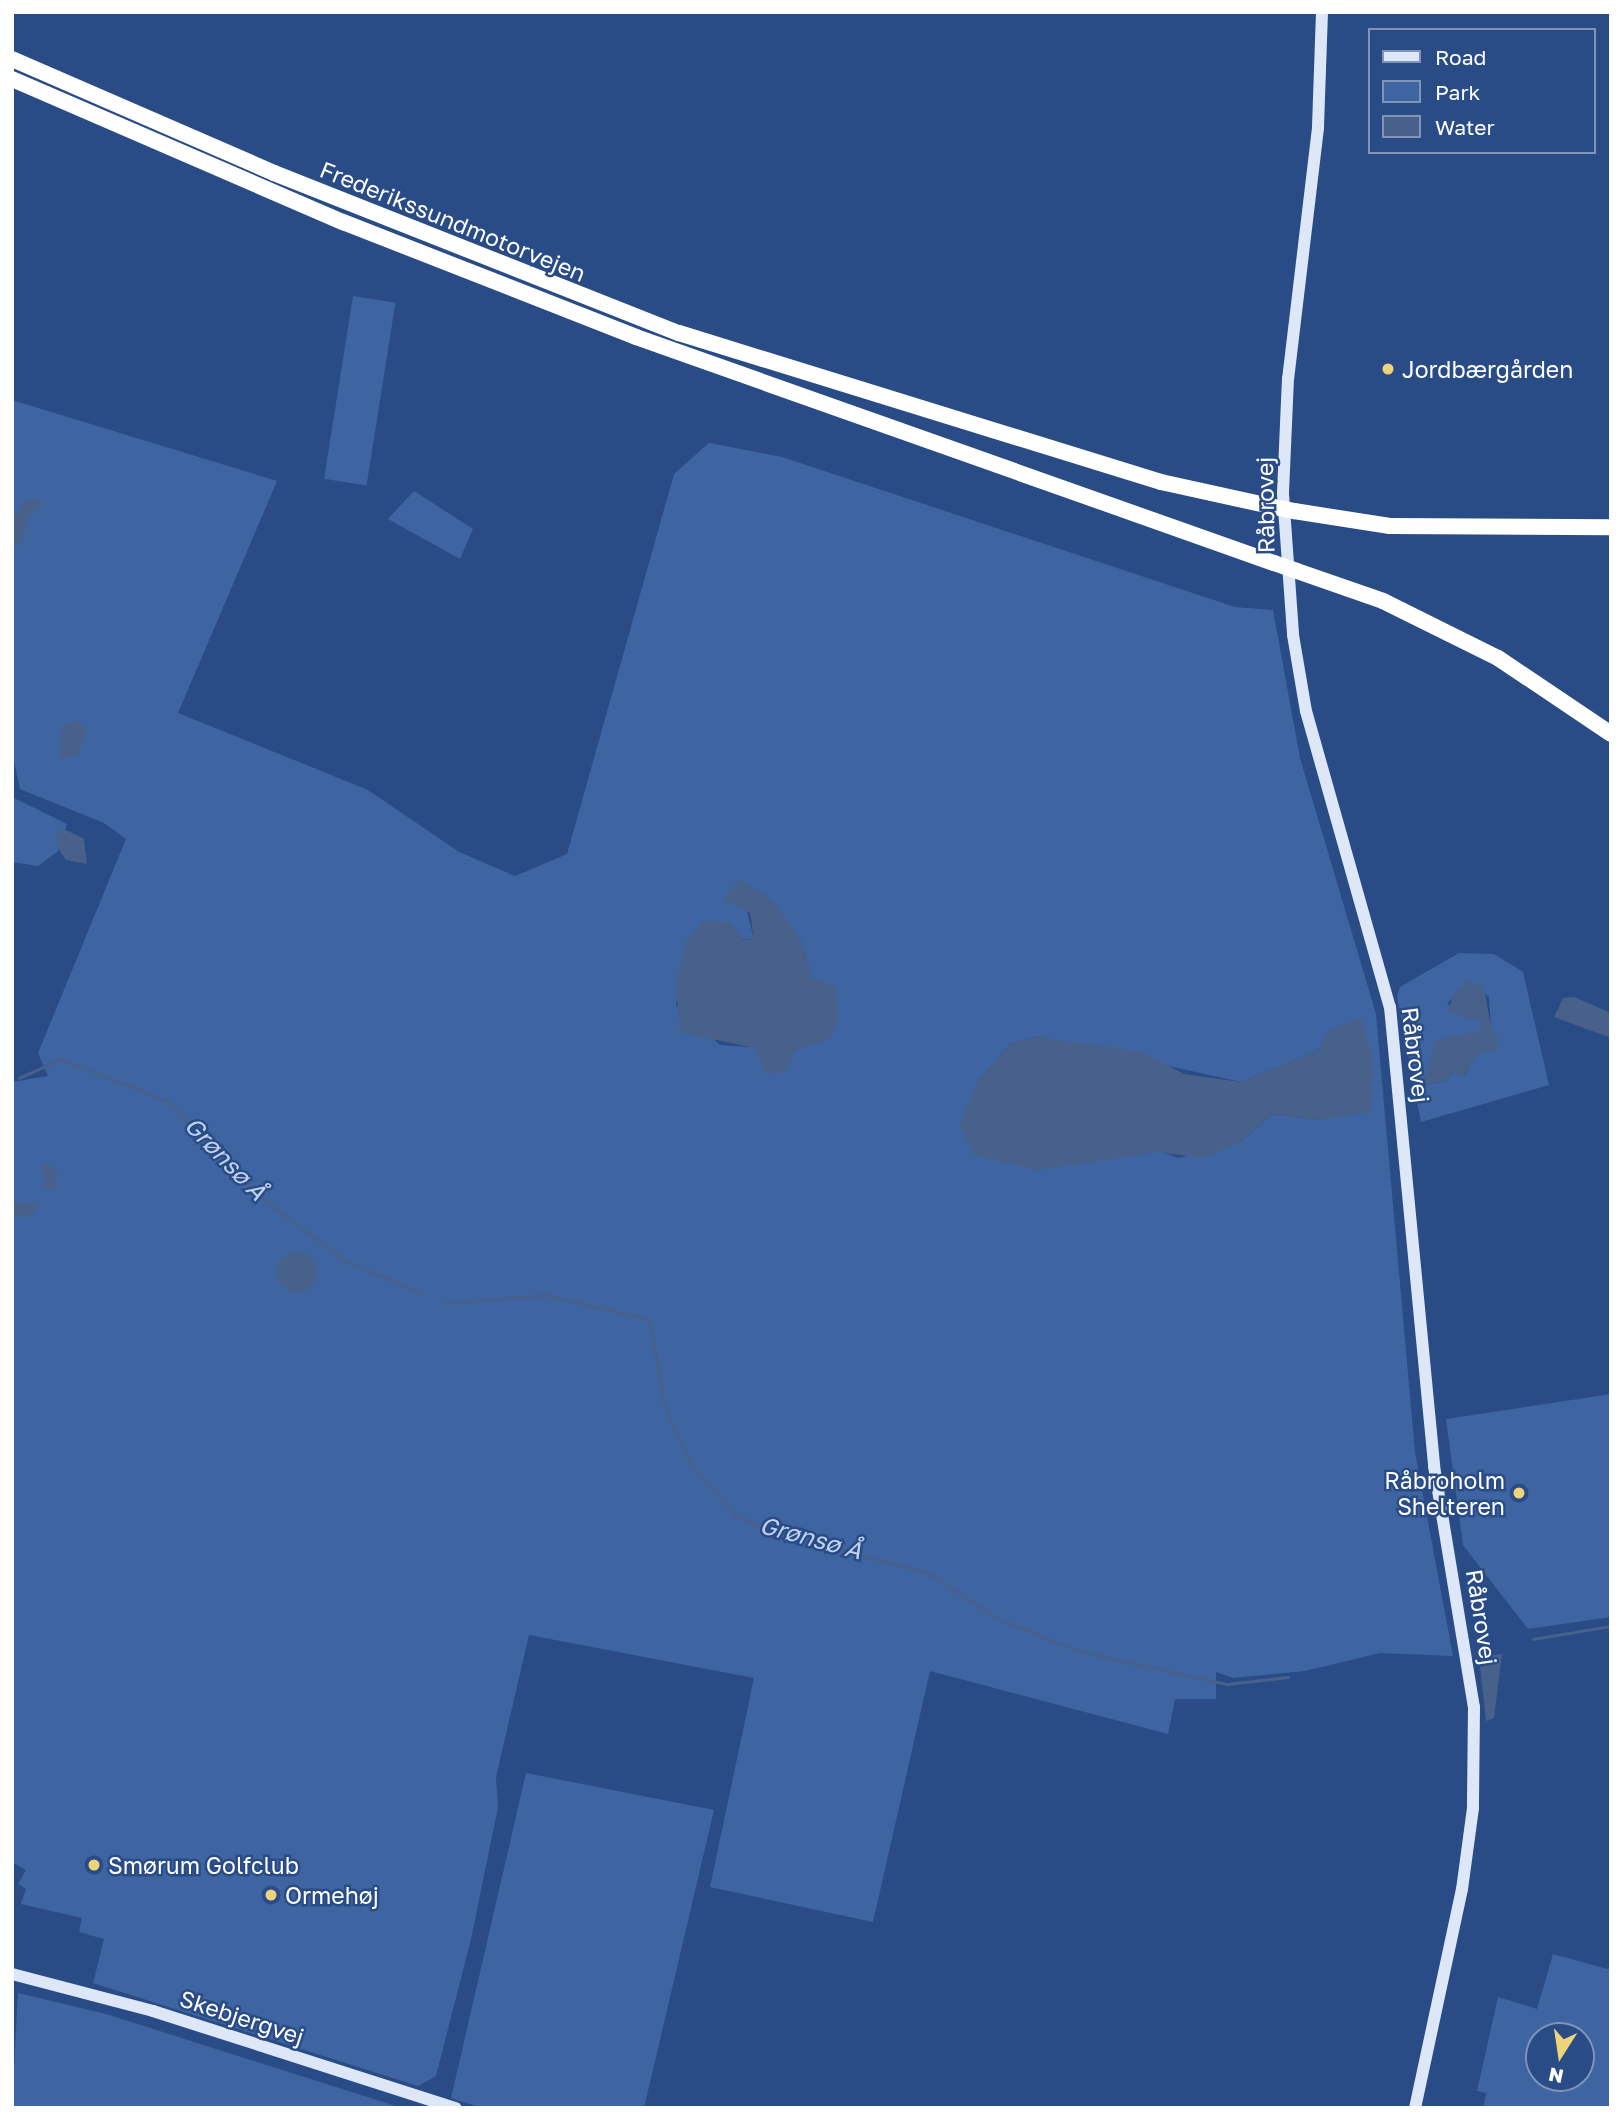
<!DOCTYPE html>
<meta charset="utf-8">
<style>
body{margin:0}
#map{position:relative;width:1623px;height:2120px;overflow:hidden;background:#294c86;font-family:"Golos Text",sans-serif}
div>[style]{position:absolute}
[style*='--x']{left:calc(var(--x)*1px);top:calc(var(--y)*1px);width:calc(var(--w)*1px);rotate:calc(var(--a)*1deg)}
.green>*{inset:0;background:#3e65a2;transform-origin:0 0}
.water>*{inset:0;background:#47618a}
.round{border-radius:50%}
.stream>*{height:2.5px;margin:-1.25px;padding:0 1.25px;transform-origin:1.25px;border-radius:1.25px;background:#47618a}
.secondary>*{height:12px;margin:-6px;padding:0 6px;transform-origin:6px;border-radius:6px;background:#dee7f7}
.highway>*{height:16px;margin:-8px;padding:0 8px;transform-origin:8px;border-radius:8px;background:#fff}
.highway-bridge>*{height:16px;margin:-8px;padding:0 8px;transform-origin:8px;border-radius:8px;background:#fff}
.dots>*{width:19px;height:19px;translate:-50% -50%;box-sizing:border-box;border:4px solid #294c86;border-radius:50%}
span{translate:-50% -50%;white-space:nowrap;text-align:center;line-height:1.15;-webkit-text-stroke:5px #294c86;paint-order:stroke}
.street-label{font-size:23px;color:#fff}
.poi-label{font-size:23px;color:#fff}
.left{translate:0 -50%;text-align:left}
.right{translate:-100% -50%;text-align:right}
.water-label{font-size:24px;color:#c0d3ef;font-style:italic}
.frame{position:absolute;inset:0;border:14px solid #fff;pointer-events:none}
.legend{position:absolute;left:1368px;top:28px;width:228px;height:126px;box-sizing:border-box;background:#294c86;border:2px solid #7f94b6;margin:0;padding:9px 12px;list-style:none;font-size:21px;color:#fff}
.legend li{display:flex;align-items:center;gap:14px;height:35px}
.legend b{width:35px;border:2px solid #7f94b6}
.north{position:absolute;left:1525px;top:2022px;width:70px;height:70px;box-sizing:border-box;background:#294c86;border:2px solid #7f94b6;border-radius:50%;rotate:192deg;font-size:19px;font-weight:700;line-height:28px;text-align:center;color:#fff}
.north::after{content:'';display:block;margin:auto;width:24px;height:32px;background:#eed37b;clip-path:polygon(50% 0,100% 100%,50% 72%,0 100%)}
</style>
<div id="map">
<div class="green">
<div style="left:353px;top:296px;width:43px;height:185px;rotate:9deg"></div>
<div style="clip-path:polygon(evenodd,12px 400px,277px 481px,178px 713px,368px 790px,459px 852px,515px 876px,567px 854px,674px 474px,709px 443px,782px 457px,1235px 607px,1273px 610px,1300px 758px,1376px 1014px,1415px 1452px,1453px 1656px,1380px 1653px,1305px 1671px,1233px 1678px,1216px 1672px,1216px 1699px,1175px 1699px,1168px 1734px,930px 1671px,873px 1922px,710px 1887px,754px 1678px,529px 1635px,496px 1777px,498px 1807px,471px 1939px,436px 2076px,418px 2086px,93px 1983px,104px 1939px,79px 1932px,82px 1918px,21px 1904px,26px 1889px,18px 1884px,26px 1870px,12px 1862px,12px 1082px,48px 1076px,38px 1053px,126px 839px,104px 823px,20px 789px,12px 752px,12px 400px,739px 879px,772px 900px,801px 942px,812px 978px,823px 982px,808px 1042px,795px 1050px,720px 1045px,676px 1005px,686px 942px,754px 939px,739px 879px,12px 400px,1361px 1019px,1318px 1120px,1272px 1114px,1240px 1143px,1178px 1158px,978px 1081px,1011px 1043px,1037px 1037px,1241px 1082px,1318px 1051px,1331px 1029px,1361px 1019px)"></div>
<div style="clip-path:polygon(414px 491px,473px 529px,460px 559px,388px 519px)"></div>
<div style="clip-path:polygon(12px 797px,67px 824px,58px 851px,38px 866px,12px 862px)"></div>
<div style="clip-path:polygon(evenodd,1459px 953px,1494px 954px,1523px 972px,1549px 1085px,1421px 1122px,1397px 996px,1400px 987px,1459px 953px,1468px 980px,1489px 997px,1491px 1027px,1464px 1076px,1452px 1072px,1448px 1080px,1424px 1085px,1480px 1031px,1481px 1021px,1447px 1004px,1468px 980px)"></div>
<div style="clip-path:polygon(1611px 1394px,1611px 1617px,1528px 1629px,1463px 1545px,1446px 1419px)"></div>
<div style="clip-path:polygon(526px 1773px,714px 1810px,644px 2108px,482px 2108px,451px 2098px)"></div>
<div style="clip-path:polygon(evenodd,1553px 1954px,1611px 1970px,1611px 2108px,1483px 2108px,1486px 2093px,1477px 2091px,1498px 1997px,1537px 2009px,1553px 1954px,1539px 2036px,1581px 2036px,1581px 2078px,1539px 2078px,1539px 2036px)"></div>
<div style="clip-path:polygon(18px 1993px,106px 2014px,402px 2108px,12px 2108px)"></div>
</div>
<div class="water">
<div style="clip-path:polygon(26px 498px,41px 500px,41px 506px,28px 518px,22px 544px,12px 547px,12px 522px)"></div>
<div style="clip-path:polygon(78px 721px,87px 731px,78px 755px,61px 759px,62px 725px)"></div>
<div style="clip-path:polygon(66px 830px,84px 839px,87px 864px,66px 860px,58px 848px,56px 831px)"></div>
<div style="clip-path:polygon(739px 879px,773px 900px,801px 942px,812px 978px,836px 987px,837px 1020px,830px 1039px,795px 1050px,786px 1072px,766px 1074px,754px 1048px,680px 1032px,676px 985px,686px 941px,704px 921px,731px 923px,743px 940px,754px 939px,750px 913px,723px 900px)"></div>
<div style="clip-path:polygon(1468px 980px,1484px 988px,1491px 1027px,1499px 1039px,1495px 1050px,1477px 1054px,1463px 1077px,1452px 1072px,1448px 1080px,1423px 1085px,1436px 1040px,1480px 1031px,1480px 1021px,1448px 1012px,1454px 992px)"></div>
<div style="clip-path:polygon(1574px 997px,1611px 1013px,1611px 1038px,1554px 1017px,1563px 998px)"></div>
<div style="clip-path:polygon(1361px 1018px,1373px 1060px,1371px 1112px,1318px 1120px,1272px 1114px,1240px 1143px,1202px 1158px,1158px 1152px,1037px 1170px,974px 1155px,959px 1126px,978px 1081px,1011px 1043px,1037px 1037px,1142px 1052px,1184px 1074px,1241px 1082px,1318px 1051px,1330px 1029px)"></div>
<div style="clip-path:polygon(43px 1161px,58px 1172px,54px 1191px,44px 1187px)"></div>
<div style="clip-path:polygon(42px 1202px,30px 1217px,12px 1216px,12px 1204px)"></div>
<div class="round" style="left:277px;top:1252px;width:40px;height:40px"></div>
<div style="clip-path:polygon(1502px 1654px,1494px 1718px,1486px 1721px,1479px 1657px)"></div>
</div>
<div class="stream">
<div style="--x:19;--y:1078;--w:46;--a:-24.3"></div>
<div style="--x:61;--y:1059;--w:115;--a:21.4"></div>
<div style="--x:168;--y:1101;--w:133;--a:46.2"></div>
<div style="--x:260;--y:1197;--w:109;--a:36.5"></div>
<div style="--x:348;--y:1262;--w:82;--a:23.1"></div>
<div style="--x:444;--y:1303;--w:103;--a:-4.4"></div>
<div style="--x:547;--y:1295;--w:106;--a:13.6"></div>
<div style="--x:650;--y:1320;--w:88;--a:80.2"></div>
<div style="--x:665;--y:1407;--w:63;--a:65.5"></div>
<div style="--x:691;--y:1464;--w:67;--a:48.7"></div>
<div style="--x:735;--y:1514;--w:37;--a:26"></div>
<div style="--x:768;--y:1530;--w:166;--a:15"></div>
<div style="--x:928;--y:1573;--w:85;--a:32.9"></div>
<div style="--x:999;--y:1619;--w:86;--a:21.8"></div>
<div style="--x:1079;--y:1651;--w:152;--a:12.6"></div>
<div style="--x:1227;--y:1684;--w:61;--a:-6.5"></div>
<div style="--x:1533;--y:1639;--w:79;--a:-9.5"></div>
</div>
<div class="secondary">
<div style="--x:1322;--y:12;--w:116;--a:92"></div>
<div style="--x:1318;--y:128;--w:252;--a:96.8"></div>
<div style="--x:1288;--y:378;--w:116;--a:92.5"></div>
<div style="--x:1283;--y:494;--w:141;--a:85.9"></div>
<div style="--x:1293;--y:635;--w:77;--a:80.3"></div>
<div style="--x:1306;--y:711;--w:308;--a:74.2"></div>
<div style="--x:1390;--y:1007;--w:461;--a:84.5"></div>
<div style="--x:1434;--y:1466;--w:244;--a:80.6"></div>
<div style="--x:1474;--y:1707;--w:101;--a:90.6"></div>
<div style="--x:1473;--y:1808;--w:82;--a:97.7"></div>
<div style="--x:1462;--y:1889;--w:224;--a:102.1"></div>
<div style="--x:12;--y:1974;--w:146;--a:14.7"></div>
<div style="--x:153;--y:2011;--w:318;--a:17.8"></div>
</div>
<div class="highway">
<div style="--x:12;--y:59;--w:286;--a:23.5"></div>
<div style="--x:274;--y:173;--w:435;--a:21.6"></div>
<div style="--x:679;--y:333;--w:505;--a:17.18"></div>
<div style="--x:1161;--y:482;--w:112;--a:12.4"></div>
<div style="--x:12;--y:79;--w:361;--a:23.4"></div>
<div style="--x:343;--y:222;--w:315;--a:21.4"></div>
<div style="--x:636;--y:337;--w:677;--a:19.51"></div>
<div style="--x:1294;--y:511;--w:97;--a:8.9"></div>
<div style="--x:1390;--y:526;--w:221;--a:0.3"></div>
<div style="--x:1297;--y:571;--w:91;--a:19.2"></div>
<div style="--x:1383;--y:601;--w:128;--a:26.4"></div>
<div style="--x:1498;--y:658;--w:136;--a:33.9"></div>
</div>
<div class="highway-bridge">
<div style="--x:1270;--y:506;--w:25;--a:12"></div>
<div style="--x:1274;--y:563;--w:24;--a:19"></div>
</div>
<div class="dots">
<div style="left:1388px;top:369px;background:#eed37b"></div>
<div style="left:1519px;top:1493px;background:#eed37b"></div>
<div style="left:94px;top:1865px;background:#eed37b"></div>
<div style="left:271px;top:1895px;background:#eed37b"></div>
</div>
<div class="street-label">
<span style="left:453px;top:221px;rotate:22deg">Frederikssundmotorvejen</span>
<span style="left:1265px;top:505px;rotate:-91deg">Råbrovej</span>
<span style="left:1416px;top:1055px;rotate:83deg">Råbrovej</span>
<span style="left:1482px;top:1617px;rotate:81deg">Råbrovej</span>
<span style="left:242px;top:2017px;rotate:18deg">Skebjergvej</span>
</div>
<div class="poi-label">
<span class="left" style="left:1402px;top:369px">Jordbærgården</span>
<span class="right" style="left:1505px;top:1493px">Råbroholm<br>Shelteren</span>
<span class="left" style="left:108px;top:1865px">Smørum Golfclub</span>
<span class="left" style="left:285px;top:1895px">Ormehøj</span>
</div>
<div class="water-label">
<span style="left:226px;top:1158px;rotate:46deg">Grønsø Å</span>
<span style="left:811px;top:1537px;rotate:15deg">Grønsø Å</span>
</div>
<div class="frame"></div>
<ul class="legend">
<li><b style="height:9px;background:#dee7f7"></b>Road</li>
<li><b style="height:19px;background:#3e65a2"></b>Park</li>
<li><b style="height:19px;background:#47618a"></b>Water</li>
</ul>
<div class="north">N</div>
</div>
